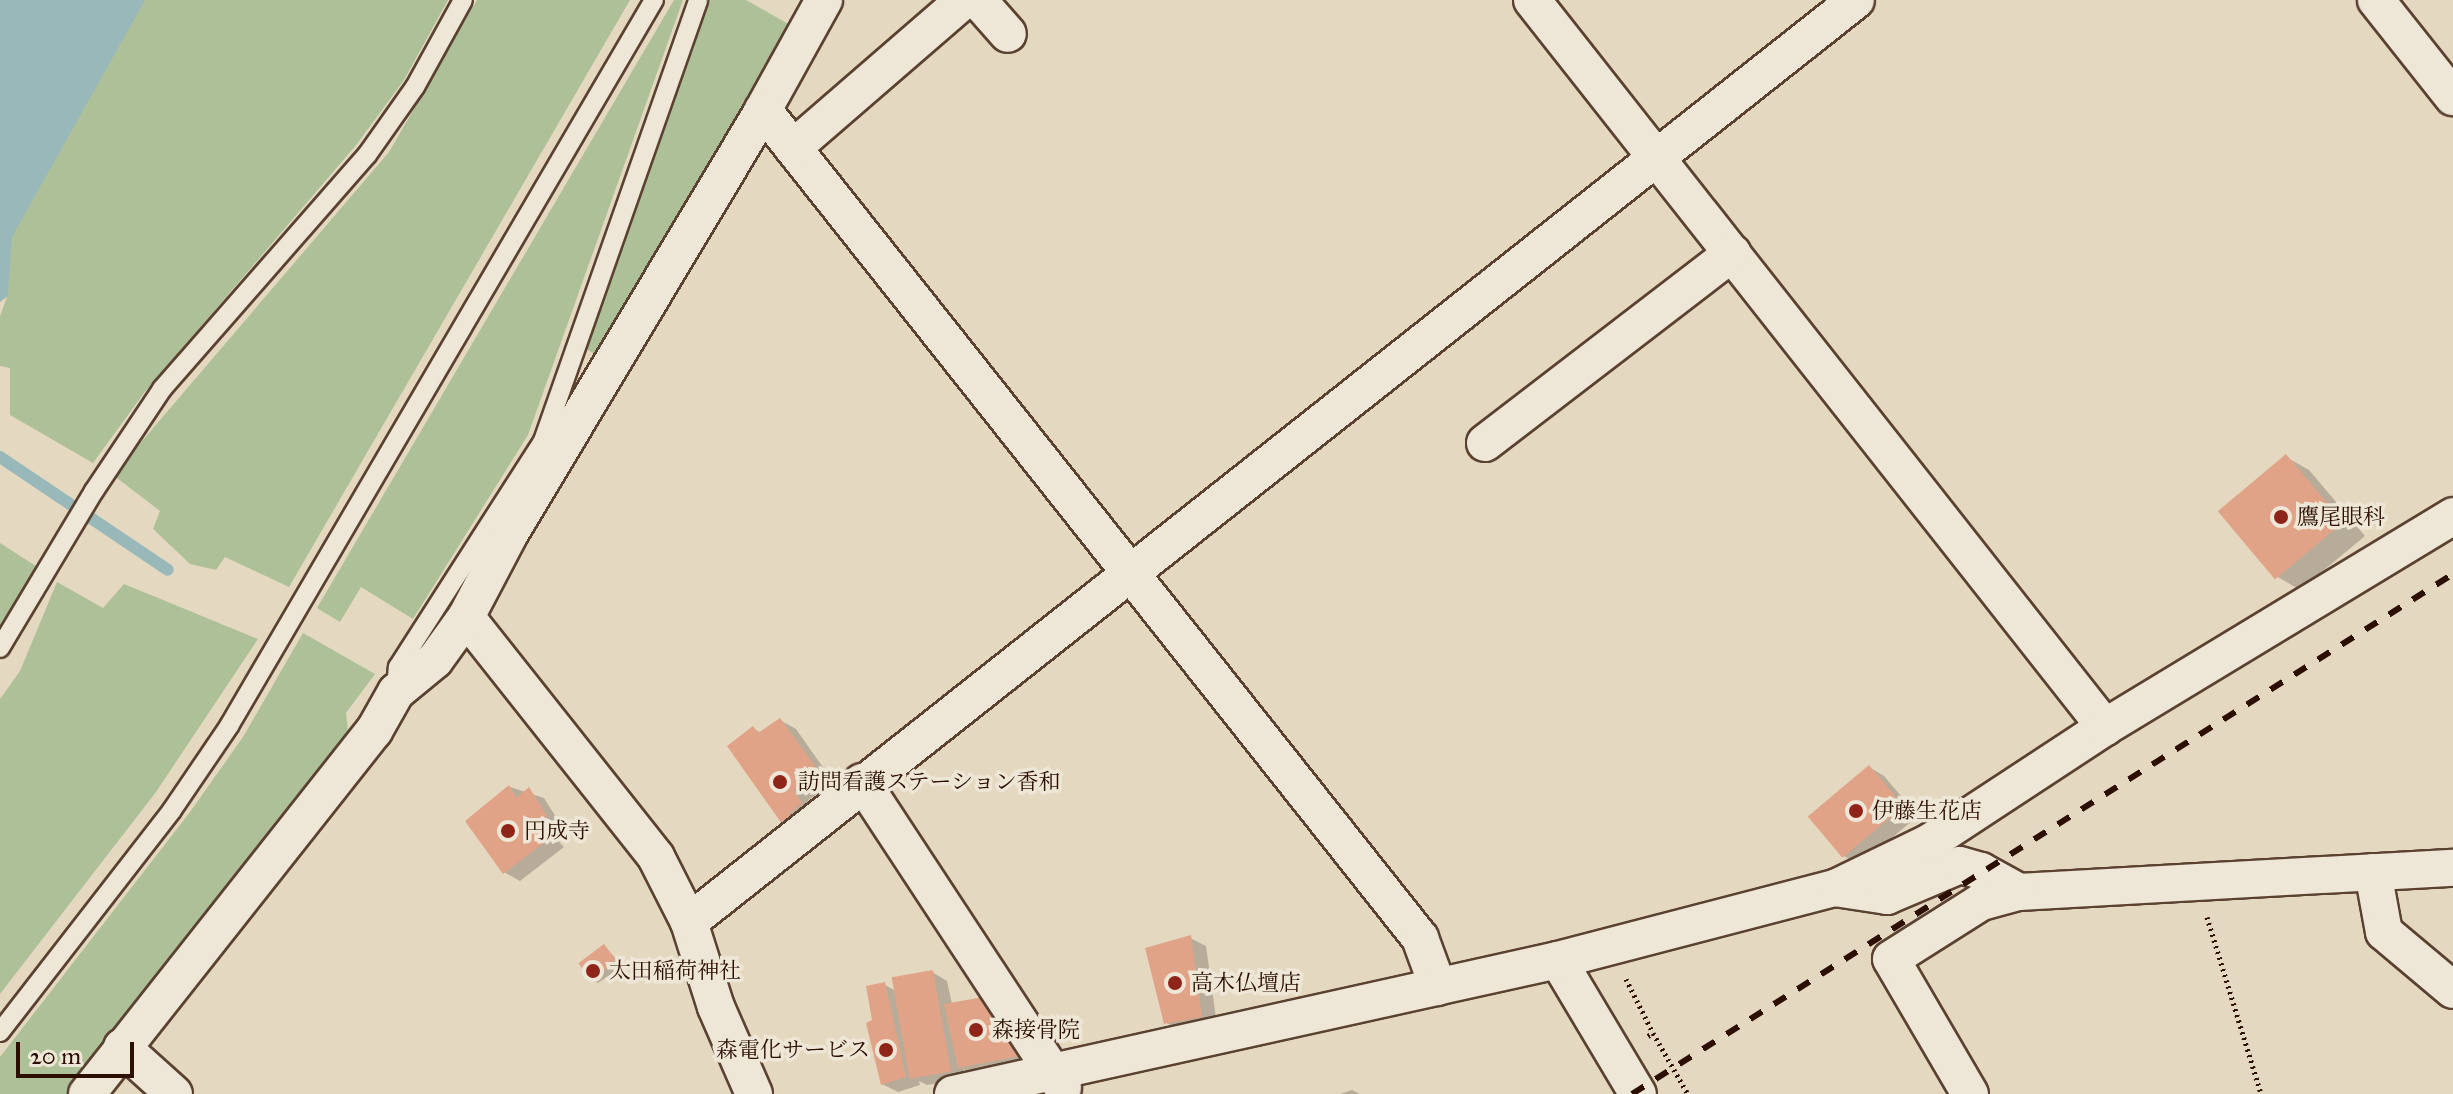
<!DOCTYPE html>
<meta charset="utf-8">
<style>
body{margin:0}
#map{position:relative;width:2453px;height:1094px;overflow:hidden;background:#e5d8c0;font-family:"IM FELL Great Primer","Noto Serif JP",serif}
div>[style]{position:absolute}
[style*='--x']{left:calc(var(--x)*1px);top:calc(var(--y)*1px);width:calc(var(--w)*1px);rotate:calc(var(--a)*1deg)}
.green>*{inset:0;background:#aec097}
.water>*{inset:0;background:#98b8b9}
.shadow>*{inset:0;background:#0003}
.stream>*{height:12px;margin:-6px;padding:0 6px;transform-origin:6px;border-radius:6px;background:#98b8b9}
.building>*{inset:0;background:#e1a387;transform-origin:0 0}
.path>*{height:5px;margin-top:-2.5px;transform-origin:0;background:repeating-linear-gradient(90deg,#2c0f00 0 2px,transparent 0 6px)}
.roads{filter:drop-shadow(2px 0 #5a4130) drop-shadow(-2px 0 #5a4130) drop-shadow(0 2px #5a4130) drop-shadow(0 -2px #5a4130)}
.service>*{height:18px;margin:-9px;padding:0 9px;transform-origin:9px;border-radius:9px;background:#eee6d6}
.minor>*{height:36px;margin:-18px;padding:0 18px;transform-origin:18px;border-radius:18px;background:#eee6d6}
.rail>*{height:6px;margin-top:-3px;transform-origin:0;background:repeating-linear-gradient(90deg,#2c0f00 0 14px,transparent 0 28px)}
.dots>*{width:22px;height:22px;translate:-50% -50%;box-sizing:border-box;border:4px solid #eee6d6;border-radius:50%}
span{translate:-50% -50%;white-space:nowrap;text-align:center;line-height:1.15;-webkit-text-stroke:7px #eee6d6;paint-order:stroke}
.poi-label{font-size:22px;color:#2c0f00}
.left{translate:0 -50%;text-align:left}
.right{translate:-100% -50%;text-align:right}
.scale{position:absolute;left:16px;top:1042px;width:118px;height:36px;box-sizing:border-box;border:4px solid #2c0f00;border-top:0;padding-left:10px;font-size:24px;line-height:28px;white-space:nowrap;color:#2c0f00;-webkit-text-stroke:6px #eee6d6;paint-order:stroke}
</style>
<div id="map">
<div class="green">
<div style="clip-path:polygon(110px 0,448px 0,404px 80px,357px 144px,144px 393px,93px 463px,10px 415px,10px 368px,0 366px,0 316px,7px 297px,0 302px,0 186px)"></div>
<div style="clip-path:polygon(477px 0,630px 0,289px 587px,225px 557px,216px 570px,190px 564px,153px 529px,160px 511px,113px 475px,389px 152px)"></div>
<div style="clip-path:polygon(674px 0,683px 0,528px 435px,413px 619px,361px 587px,340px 622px,317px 608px)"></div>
<div style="clip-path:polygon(708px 0,746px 0,797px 29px,600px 358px,584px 347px)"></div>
<div style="clip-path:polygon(0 543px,39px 568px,0 626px)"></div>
<div style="clip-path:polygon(57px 582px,103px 608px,124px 584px,258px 639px,156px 792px,0 994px,0 699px,20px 671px)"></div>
<div style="clip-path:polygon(303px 633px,375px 674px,346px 713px,349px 741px,295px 810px,263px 841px,67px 1094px,0 1094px,0 1057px,190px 812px,243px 737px)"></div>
</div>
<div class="water">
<div style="clip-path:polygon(0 0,145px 0,12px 237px,8px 295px,0 302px)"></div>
</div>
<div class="shadow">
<div style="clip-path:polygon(2286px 457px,2309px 470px,2365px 536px,2300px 590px,2278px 577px)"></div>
<div style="clip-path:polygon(780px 720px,796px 729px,834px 783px,808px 800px,816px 812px,789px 830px,753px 728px,761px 733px)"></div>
<div style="clip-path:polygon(1869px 767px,1884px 776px,1918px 816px,1859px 865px,1844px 856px)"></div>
<div style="clip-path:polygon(510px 787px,544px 798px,561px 825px,551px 833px,564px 847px,520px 881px,504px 872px)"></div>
<div style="clip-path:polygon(1190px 938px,1206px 946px,1217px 1025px,1181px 1031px,1165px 1022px)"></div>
<div style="clip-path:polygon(604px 946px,623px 966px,598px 983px,591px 979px)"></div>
<div style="clip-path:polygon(932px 972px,947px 981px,952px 1004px,982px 999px,1033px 1065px,975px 1076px,964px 1069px,966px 1079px,927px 1085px,919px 1081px,920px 1085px,898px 1092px,882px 1084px,874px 1021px,885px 985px,896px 991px)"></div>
<div style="clip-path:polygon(1352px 1090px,1360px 1094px,1340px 1094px)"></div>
</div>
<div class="stream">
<div style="--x:0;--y:457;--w:202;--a:33.9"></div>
</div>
<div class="building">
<div style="left:2286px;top:454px;width:89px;height:89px;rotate:50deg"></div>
<div style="clip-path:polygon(780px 718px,820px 773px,794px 791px,802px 803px,789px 814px,796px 823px,787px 831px,727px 746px,753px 726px,758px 733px)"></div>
<div style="left:1869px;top:765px;width:54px;height:80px;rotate:50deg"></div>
<div style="clip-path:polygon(509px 785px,516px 798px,529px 787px,547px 816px,537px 824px,550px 838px,503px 874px,465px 821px)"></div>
<div style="clip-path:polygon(1191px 935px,1202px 1017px,1164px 1024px,1145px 948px)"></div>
<div style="left:604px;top:944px;width:21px;height:32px;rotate:53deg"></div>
<div style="left:933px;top:970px;width:103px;height:42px;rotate:80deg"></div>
<div style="clip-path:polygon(885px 982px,906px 1077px,881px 1085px,866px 1023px,872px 1020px,866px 986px)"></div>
<div style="clip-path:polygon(983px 997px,1019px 1056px,958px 1068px,944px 1004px)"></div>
</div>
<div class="path">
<div style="--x:2207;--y:917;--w:185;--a:73"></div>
<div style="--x:1626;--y:979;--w:60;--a:63.4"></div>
<div style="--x:1648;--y:1036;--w:6;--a:-31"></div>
<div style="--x:1653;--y:1033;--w:70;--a:60.2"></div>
</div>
<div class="roads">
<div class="service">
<div style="--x:0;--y:648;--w:183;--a:-59.1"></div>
<div style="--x:94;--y:491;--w:123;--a:-56.3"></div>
<div style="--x:162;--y:389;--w:311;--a:-48.8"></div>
<div style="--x:367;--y:155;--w:83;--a:-54.8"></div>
<div style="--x:415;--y:87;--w:99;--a:-61.1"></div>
<div style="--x:396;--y:688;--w:21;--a:-85"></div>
<div style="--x:398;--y:667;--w:269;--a:-57.3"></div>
<div style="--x:543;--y:441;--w:467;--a:-70.6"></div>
<div style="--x:0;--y:1032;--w:281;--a:-52.2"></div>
<div style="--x:172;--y:810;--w:102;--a:-55.8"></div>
<div style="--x:229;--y:726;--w:841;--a:-59.66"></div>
</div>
<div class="minor">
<div style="--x:824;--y:0;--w:126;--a:119"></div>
<div style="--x:763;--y:110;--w:1057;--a:51.57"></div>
<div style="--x:1420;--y:938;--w:52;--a:69.8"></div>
<div style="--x:978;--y:0;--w:45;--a:48.6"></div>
<div style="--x:1532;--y:0;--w:926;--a:51.76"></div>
<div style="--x:2376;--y:0;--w:124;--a:51.6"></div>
<div style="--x:793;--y:148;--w:226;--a:-40.9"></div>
<div style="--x:1485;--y:443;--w:312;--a:-37.5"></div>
<div style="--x:466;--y:617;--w:306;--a:51.6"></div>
<div style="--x:656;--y:857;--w:73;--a:63.1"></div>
<div style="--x:689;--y:922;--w:89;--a:72.4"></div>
<div style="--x:716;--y:1007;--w:95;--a:66.4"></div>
<div style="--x:862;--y:782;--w:366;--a:56.7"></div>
<div style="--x:2373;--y:872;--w:61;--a:79.6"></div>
<div style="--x:2384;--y:932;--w:90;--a:40"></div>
<div style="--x:1835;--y:888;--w:53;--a:8.7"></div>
<div style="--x:1887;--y:896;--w:79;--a:-23"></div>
<div style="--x:1960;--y:865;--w:22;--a:16"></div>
<div style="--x:1981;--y:871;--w:43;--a:28.9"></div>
<div style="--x:2019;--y:892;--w:435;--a:-3.2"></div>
<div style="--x:689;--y:922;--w:1487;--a:-38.31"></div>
<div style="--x:1558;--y:960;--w:156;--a:59.2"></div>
<div style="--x:122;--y:1047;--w:70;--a:42.1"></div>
<div style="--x:87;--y:1094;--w:463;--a:-51.7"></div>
<div style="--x:374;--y:731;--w:45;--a:-60.6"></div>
<div style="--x:396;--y:692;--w:50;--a:-39.4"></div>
<div style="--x:435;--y:660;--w:53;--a:-54.2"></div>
<div style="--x:466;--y:617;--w:93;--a:-62.3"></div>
<div style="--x:509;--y:535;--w:495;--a:-59.1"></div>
<div style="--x:953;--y:1094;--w:620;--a:-12.49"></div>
<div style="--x:1558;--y:960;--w:286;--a:-14.6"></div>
<div style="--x:1835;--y:888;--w:106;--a:-25.8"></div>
<div style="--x:1930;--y:842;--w:209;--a:-33.3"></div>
<div style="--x:2105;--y:727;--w:407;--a:-31.2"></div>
<div style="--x:1970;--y:1094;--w:156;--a:-120.3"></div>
<div style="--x:1891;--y:959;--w:107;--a:-32.3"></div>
<div style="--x:1981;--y:902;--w:39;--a:-15"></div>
</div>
</div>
<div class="rail">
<div style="--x:1632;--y:1094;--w:972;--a:-32.35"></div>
</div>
<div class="dots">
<div style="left:2281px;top:517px;background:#8f2418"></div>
<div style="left:780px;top:782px;background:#8f2418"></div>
<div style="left:1856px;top:811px;background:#8f2418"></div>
<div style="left:508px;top:831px;background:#8f2418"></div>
<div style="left:593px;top:971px;background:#8f2418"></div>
<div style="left:1175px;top:983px;background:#8f2418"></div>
<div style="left:976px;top:1030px;background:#8f2418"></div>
<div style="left:886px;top:1050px;background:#8f2418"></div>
</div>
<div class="poi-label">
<span class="left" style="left:2297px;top:517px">鷹尾眼科</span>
<span class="left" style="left:798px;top:782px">訪問看護ステーション香和</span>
<span class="left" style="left:1872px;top:811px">伊藤生花店</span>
<span class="left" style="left:524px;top:831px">円成寺</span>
<span class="left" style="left:609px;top:971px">太田稲荷神社</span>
<span class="left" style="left:1191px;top:983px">高木仏壇店</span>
<span class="left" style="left:992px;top:1030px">森接骨院</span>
<span class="right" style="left:870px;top:1050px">森電化サービス</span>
</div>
<div class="scale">20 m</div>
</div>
